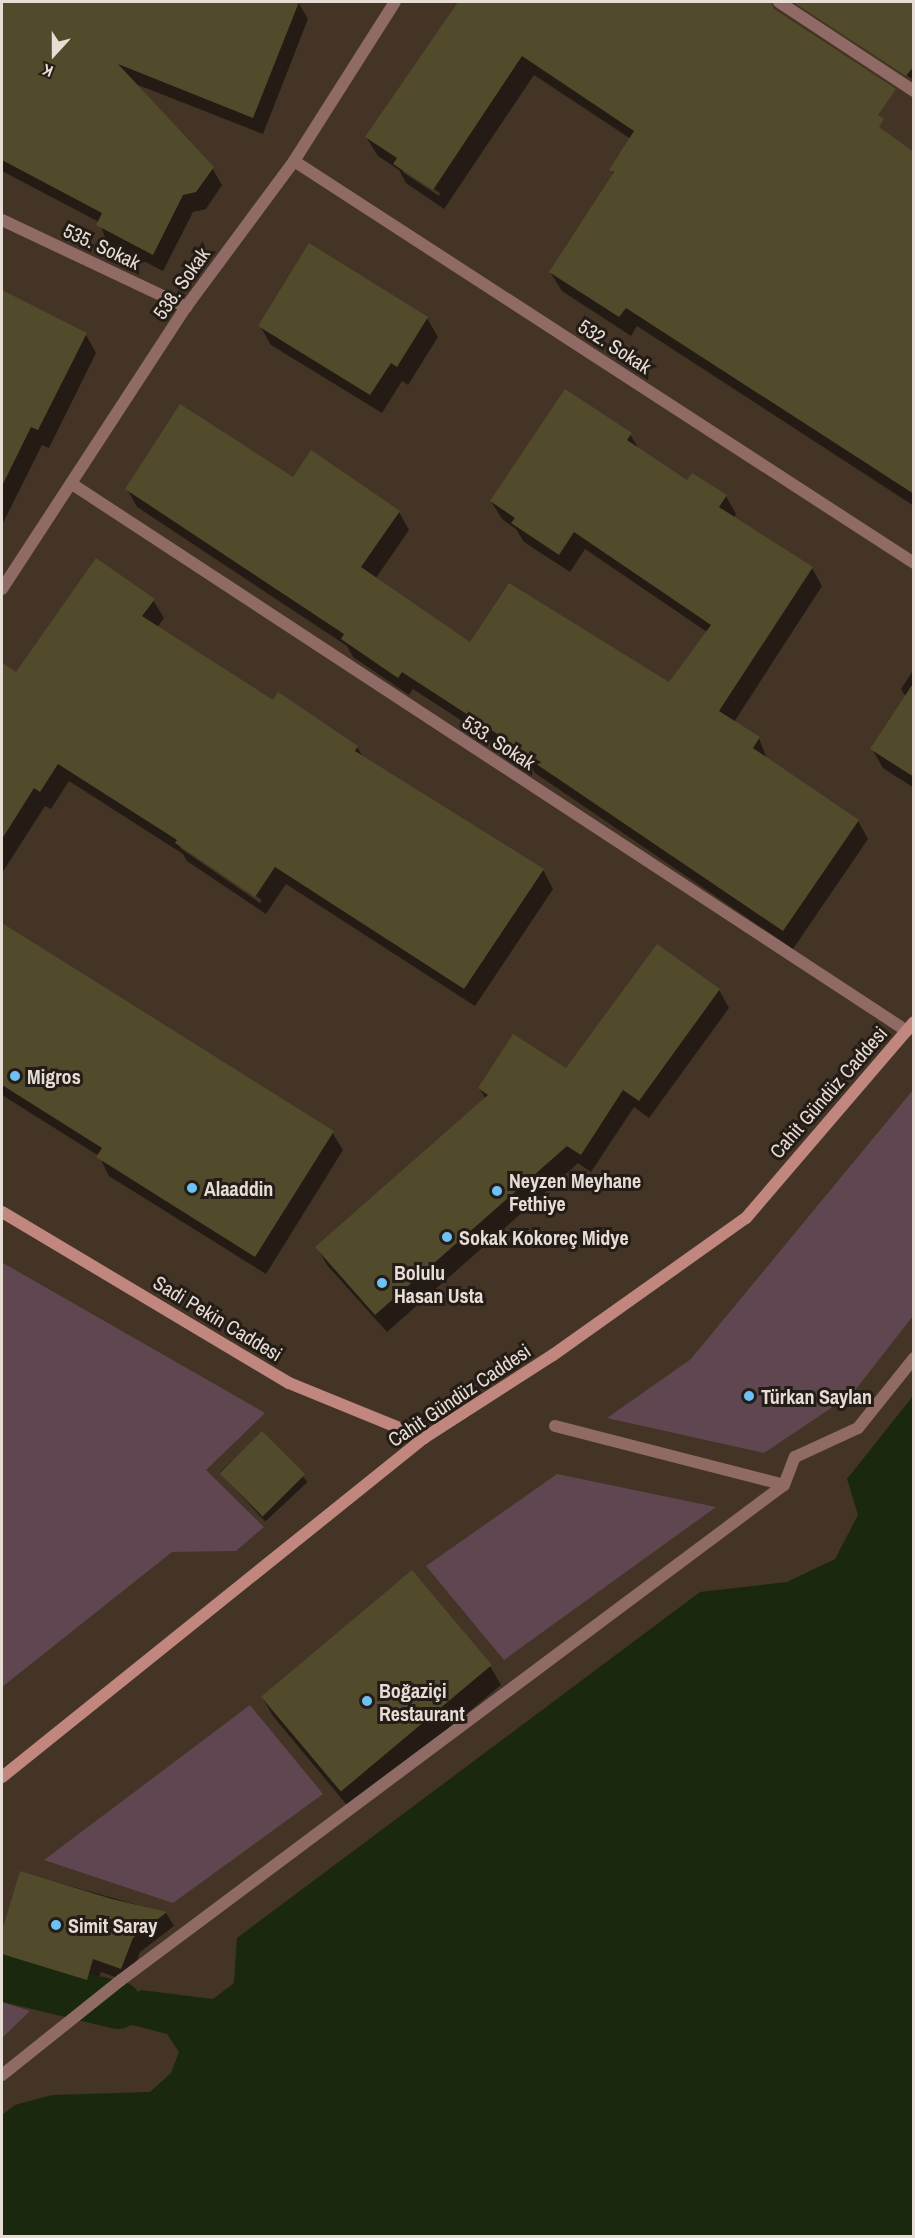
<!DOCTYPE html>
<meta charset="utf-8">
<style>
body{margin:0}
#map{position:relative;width:915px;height:2238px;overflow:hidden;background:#433426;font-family:"Archivo Narrow",sans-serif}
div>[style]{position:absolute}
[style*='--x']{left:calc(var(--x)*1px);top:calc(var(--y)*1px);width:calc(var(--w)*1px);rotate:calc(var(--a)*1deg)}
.green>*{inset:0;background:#604650}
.water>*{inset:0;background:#1a280e}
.shadow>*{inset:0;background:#0007;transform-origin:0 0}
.canal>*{height:48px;margin:-24px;padding:0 24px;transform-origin:24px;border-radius:24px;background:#1a280e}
.building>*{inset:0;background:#514b2b;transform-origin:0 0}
.lane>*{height:12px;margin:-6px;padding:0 6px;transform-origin:6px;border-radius:6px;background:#906a65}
.street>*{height:12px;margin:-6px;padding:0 6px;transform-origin:6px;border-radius:6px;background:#906a65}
.secondary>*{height:12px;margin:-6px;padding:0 6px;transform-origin:6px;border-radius:6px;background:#c1867e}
.dots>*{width:16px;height:16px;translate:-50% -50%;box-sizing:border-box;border:3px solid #241d17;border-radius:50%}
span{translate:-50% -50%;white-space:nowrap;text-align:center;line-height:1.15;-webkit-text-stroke:6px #241d17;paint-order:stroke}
.street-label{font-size:20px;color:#e7ddd5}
.poi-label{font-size:20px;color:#e7ddd5;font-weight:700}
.left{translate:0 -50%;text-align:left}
.frame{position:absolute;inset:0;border:3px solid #e7ddd5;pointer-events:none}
.north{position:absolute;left:24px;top:24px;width:60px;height:60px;-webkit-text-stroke:4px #241d17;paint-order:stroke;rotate:201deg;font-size:16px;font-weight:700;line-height:24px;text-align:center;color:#e7ddd5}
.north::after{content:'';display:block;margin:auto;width:21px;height:27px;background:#e7ddd5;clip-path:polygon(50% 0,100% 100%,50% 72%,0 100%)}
</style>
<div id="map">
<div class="green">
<div style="clip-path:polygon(913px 1090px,913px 1316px,852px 1394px,764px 1453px,607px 1418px,691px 1359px)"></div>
<div style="clip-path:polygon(3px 1263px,265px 1413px,206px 1470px,264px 1527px,236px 1551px,172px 1552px,2px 1687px)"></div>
<div style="clip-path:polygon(557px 1474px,716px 1507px,504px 1660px,426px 1566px)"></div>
<div style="clip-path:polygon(250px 1705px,323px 1794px,173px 1903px,44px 1860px)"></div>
<div style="clip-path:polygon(2px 2002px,30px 2011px,2px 2038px)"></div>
</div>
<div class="water">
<div style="clip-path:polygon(913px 1396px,913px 2236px,2px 2236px,2px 2115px,15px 2105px,52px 2095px,150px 2092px,171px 2073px,179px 2052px,167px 2034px,98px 2016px,141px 1990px,213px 1999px,234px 1983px,237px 1938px,700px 1592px,787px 1582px,835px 1559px,858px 1515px,847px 1479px)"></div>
</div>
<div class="shadow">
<div style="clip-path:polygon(2px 2px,298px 2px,308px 19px,263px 134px,133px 83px,212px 168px,222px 185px,206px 209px,193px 212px,163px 271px,107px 242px,99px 222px,2px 171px)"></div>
<div style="clip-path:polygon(evenodd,460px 2px,697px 2px,914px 154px,914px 506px,637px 326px,631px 336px,562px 291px,550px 272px,614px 175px,611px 170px,631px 139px,534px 75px,444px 209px,406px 183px,399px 170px,378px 156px,366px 137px,460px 2px,400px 166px,440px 193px,439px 196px,404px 173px,400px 166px)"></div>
<div style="clip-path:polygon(795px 2px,914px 2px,914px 80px)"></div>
<div style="clip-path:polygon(2px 294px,86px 335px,96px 353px,49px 448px,42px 445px,2px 525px)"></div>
<div style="clip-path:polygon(427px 318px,438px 337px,408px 385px,402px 381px,382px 413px,271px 345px,260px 326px)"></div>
<div style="clip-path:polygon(630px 434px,640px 451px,687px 482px,726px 496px,736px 514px,734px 518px,812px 568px,822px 586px,734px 722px,759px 738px,767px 759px,858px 821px,868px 839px,793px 949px,535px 773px,531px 766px,413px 689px,409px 695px,353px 657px,347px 646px,137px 507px,127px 489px,293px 479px,399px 512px,409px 530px,376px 578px,470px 644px,669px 684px,707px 632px,585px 549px,570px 572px,524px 542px,516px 529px,502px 519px,491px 501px)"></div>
<div style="clip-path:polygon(evenodd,153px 600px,164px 618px,157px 628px,273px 702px,357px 747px,363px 757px,543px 870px,553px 889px,475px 1006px,286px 884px,266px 914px,187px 861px,183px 854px,69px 781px,51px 809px,45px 806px,2px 873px,2px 691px,13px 672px,17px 674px,153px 600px,180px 844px,262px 900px,260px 903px,180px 848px,180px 844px)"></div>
<div style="clip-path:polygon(914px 669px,914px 788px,883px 768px,872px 749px,906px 697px,901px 689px)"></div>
<div style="clip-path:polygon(2px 925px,332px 1132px,343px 1150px,266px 1274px,109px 1176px,99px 1156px,2px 1095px)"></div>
<div style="clip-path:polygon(719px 990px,729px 1008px,649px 1118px,634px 1107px,591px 1172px,578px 1163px,387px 1332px,327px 1265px,317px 1247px,486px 1099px,479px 1088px,567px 1070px)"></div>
<div style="left:262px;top:1433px;width:67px;height:58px;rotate:47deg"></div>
<div style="clip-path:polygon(412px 1572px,490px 1666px,501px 1685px,351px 1810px,273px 1716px,262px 1697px)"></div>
<div style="clip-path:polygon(21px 1872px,166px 1913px,174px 1926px,140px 1952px,129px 1982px,101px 1972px,94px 1993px,5px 1966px,2px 1937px)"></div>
</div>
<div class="canal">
<div style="--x:2;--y:1977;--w:119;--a:13.6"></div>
</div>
<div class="building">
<div style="clip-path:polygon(2px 2px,299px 2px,253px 118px,118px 64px,214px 167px,196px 192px,183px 195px,153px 255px,96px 225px,102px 213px,2px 160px)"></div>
<div style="clip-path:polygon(458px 2px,771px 2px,774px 9px,896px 89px,878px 115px,884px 119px,879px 127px,914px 152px,914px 494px,626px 308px,619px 317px,549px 272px,614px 172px,609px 170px,634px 131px,522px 56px,433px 190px,393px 164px,397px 158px,365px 137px)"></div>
<div style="clip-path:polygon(793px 2px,914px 2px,914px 66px,906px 76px)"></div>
<div style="clip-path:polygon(309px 243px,428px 317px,397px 367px,391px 363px,370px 395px,258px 326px)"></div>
<div style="clip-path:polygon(2px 290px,87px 333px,38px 430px,31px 427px,2px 486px)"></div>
<div style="clip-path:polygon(565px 389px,632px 433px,627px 440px,687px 480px,692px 473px,727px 495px,719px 507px,813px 567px,719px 711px,760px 737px,753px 748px,859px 820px,783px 931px,523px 755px,525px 752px,402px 672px,398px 678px,341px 639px,344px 634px,125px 489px,180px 404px,293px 477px,311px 450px,400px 511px,361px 567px,470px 642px,509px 583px,669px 682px,711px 625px,574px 532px,559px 555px,511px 523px,515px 518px,490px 501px)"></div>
<div style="clip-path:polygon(96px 558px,155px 599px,142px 616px,273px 700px,278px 692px,358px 746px,355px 751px,544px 869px,464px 989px,275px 867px,255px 897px,175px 843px,177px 840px,58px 764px,40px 792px,34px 788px,2px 839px,2px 663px,16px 672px)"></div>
<div style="clip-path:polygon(914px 682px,914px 777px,870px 749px)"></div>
<div style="clip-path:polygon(2px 923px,334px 1131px,255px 1257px,96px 1157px,102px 1148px,2px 1085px)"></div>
<div style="clip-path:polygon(657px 944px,720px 989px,639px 1101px,623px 1090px,581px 1155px,567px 1146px,375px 1315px,315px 1247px,488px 1095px,478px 1088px,513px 1034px,566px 1068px)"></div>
<div style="left:262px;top:1431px;width:61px;height:60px;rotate:45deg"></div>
<div style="left:412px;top:1570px;width:124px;height:197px;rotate:50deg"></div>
<div style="clip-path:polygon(20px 1871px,112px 1899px,167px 1912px,133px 1938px,121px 1969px,93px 1959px,87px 1980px,2px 1954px,2px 1931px)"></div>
</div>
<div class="lane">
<div style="--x:555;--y:1426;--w:236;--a:14.4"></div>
</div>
<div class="street">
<div style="--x:779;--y:2;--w:162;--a:33.4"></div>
<div style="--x:294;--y:161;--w:739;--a:32.96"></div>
<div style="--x:2;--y:220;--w:204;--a:25.3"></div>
<div style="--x:72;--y:484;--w:998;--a:33.23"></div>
<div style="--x:2;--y:589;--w:337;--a:-56.9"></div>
<div style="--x:186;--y:307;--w:182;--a:-53.5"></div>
<div style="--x:294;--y:161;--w:188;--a:-57.6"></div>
<div style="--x:2;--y:2075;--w:152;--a:-38.6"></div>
<div style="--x:121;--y:1980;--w:827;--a:-36.75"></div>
<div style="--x:784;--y:1485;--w:30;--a:-69"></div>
<div style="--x:795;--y:1457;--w:69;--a:-24.7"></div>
<div style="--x:858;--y:1428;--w:90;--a:-51.3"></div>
</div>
<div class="secondary">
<div style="--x:2;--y:1212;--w:334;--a:30.8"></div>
<div style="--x:289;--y:1383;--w:146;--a:22.2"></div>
<div style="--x:2;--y:1777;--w:541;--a:-38.78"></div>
<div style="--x:424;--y:1438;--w:153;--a:-32.8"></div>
<div style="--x:553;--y:1355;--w:237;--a:-35.4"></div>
<div style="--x:746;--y:1218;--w:258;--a:-49.4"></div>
</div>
<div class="dots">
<div style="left:15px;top:1076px;background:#6ec2f3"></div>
<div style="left:192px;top:1188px;background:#6ec2f3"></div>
<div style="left:497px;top:1191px;background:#6ec2f3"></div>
<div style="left:447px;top:1237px;background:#6ec2f3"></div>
<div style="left:382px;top:1283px;background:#6ec2f3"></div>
<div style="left:749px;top:1396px;background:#6ec2f3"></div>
<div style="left:367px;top:1701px;background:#6ec2f3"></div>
<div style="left:56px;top:1925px;background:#6ec2f3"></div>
</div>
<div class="street-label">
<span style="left:102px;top:246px;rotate:25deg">535. Sokak</span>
<span style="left:181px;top:283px;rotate:-55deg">538. Sokak</span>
<span style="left:615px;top:346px;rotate:33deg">532. Sokak</span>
<span style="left:499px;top:742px;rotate:33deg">533. Sokak</span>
<span style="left:828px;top:1092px;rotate:-49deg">Cahit Gündüz Caddesi</span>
<span style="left:218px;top:1318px;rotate:31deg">Sadi Pekin Caddesi</span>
<span style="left:459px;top:1395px;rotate:-34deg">Cahit Gündüz Caddesi</span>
</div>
<div class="poi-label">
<span class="left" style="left:27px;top:1076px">Migros</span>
<span class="left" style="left:509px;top:1192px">Neyzen Meyhane<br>Fethiye</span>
<span class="left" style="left:204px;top:1188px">Alaaddin</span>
<span class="left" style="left:459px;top:1237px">Sokak Kokoreç Midye</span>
<span class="left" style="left:394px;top:1284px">Bolulu<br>Hasan Usta</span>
<span class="left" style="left:761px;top:1396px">Türkan Saylan</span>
<span class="left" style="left:379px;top:1702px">Boğaziçi<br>Restaurant</span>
<span class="left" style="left:68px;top:1925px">Simit Saray</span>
</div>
<div class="frame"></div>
<div class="north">K</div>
</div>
